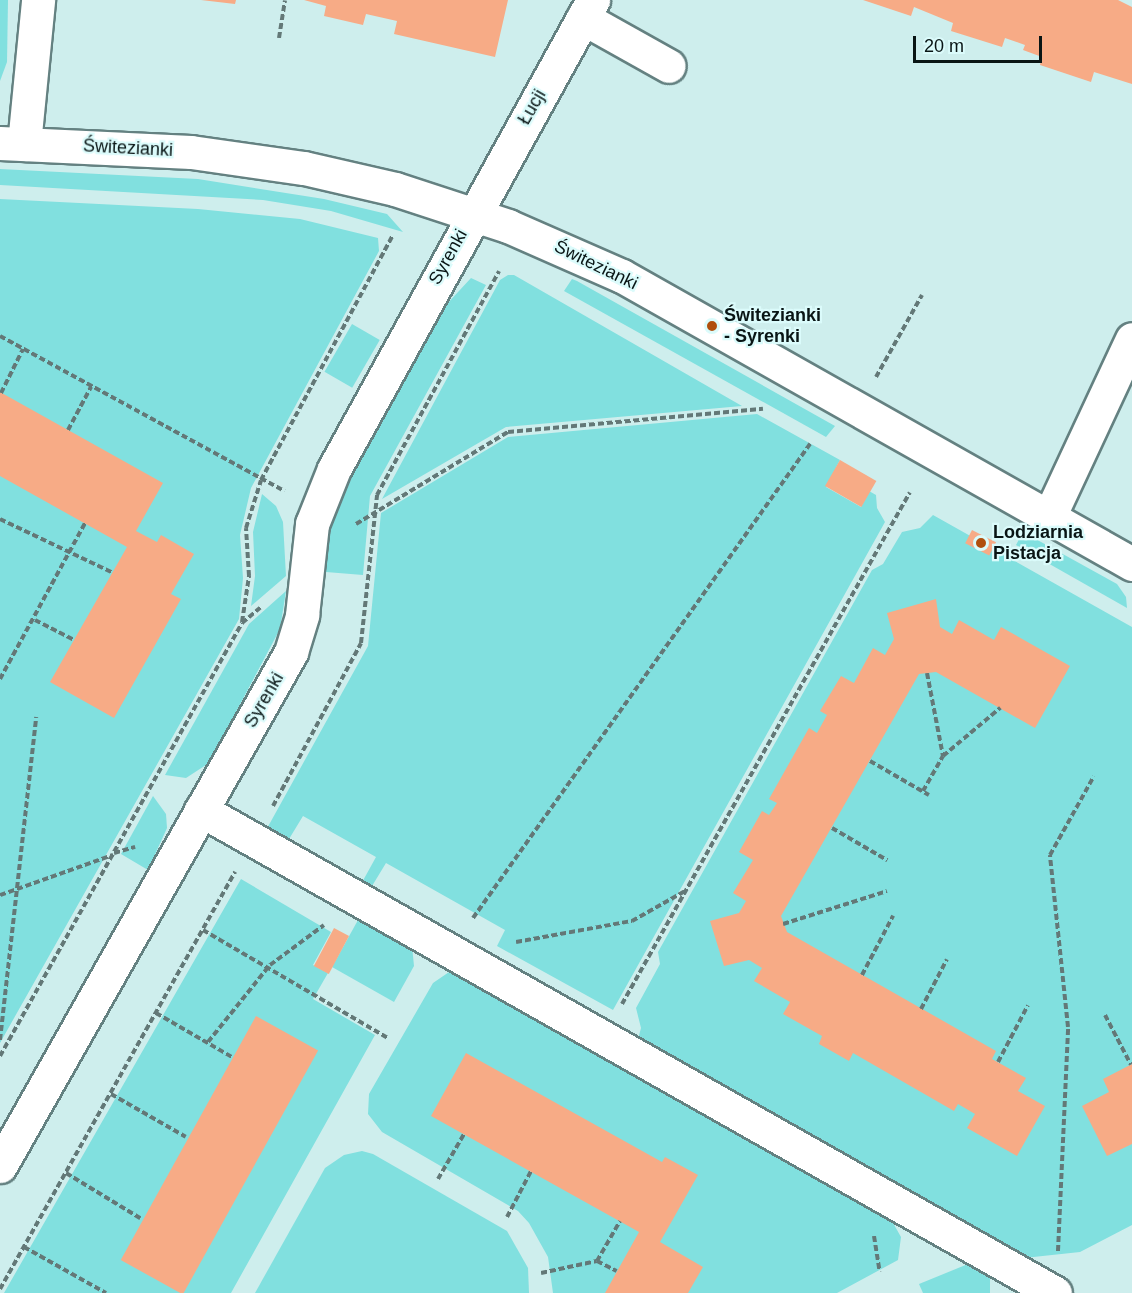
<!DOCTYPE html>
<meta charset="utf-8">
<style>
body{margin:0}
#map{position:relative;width:1132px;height:1293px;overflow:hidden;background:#ceeeed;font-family:Arial,sans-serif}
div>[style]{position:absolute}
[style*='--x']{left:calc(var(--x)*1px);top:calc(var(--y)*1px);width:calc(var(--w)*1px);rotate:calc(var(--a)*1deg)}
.green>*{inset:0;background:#81e0df;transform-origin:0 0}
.building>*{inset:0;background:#f7ab86;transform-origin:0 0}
.path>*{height:4px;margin-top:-2px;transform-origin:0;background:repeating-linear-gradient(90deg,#637877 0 6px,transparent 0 9px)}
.roads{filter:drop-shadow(2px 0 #648181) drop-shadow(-2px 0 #648181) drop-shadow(0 2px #648181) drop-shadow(0 -2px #648181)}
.minor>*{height:33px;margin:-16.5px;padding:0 16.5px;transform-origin:16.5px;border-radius:16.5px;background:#fff}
.dots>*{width:16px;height:16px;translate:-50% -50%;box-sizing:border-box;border:3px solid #dbfbfb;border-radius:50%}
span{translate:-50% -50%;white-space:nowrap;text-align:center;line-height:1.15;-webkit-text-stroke:4.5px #dbfbfb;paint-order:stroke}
.street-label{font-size:18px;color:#091515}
.poi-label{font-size:18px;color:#091515;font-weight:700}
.left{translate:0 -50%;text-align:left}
.scale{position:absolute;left:913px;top:36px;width:129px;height:27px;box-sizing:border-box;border:3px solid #091515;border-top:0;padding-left:8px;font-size:18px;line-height:21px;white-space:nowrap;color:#091515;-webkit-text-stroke:4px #dbfbfb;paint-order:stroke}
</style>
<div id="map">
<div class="green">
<div style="clip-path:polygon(0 0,8px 0,7px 62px,0 81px)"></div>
<div style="clip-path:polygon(0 169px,198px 179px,324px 199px,387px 214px,403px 232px,331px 211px,263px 200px,0 185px)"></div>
<div style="clip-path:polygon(0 199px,198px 209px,300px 219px,378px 238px,379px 251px,251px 488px,240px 535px,243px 578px,239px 619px,0 1043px)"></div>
<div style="clip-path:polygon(508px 275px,514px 275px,742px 406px,506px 427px,382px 499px,500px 280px)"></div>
<div style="clip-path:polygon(471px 278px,486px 285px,370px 496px,363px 575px,326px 572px,327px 529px,340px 495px,446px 305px)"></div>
<div style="clip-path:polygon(572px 279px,577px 281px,835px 426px,826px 437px,564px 291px)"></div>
<div style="left:352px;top:324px;width:32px;height:55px;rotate:30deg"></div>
<div style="clip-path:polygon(757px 414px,840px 460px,826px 487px,861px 507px,869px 491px,876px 495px,877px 508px,885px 522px,613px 1010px,497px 946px,505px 930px,386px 863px,369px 891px,360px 886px,376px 857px,303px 816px,286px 844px,265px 832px,368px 646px,381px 513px,508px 437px)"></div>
<div style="clip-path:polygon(262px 494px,276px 506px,283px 522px,286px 576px,251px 606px,255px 576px,253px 532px)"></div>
<div style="clip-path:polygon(933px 515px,1132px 627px,1132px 1225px,1080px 1252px,1024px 1258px,637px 1043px,641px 1028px,636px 1008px,660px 964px,658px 952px,872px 570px,883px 564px,902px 532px,920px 528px)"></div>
<div style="clip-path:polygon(1023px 532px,1117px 584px,1126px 597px,1127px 608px,1016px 545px)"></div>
<div style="clip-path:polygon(286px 591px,280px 629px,209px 763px,186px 778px,165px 775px,249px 624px)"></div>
<div style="clip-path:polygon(153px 796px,166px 814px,167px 828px,148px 870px,121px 854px)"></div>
<div style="clip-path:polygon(241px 879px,331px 932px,313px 965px,328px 973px,313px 999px,375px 1035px,231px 1293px,4px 1293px)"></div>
<div style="clip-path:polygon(363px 911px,412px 946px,414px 966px,394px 1002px,332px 967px)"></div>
<div style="clip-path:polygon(452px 970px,884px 1207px,901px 1237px,898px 1260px,837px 1293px,553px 1293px,548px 1257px,529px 1223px,518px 1211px,382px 1132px,368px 1114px,369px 1094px,433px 983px)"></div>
<div style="clip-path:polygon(362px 1151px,373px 1154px,507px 1231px,528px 1268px,529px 1293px,255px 1293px,325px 1168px,344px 1155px)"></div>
<div style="clip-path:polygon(968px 1264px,985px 1269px,990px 1275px,990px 1293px,923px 1293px,919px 1284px)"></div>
</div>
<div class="building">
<div style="clip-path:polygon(201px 0,236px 0,235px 4px)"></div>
<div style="clip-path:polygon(304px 0,508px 0,495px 57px,394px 34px,397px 21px,366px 14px,363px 25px,324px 16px,326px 6px)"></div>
<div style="clip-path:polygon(863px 0,1118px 0,1132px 7px,1132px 84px,1094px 72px,1091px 82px,1040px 65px,1042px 57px,1023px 50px,1025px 45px,1005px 38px,1002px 47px,951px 31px,953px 23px,914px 7px,911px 16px)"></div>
<div style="clip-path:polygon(0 392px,163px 483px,136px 531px,157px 542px,161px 535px,194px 554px,171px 594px,181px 599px,114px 718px,50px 682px,127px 547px,0 476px)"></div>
<div style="left:840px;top:460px;width:42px;height:30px;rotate:30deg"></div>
<div style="left:972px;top:530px;width:27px;height:15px;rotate:27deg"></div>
<div style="clip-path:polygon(936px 599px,940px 627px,952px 634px,959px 620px,994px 640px,1001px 627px,1070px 666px,1035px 728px,936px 672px,919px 674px,781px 916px,787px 932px,996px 1051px,992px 1059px,1026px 1078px,1018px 1091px,1045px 1106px,1017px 1156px,967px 1128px,975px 1114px,958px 1104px,954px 1111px,853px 1053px,849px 1061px,819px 1044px,822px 1036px,783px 1014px,790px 1002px,754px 981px,762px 968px,749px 960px,724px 966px,710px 921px,739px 913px,746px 901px,733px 893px,753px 860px,739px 852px,762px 811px,769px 815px,777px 803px,769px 799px,809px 728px,817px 733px,827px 715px,820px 711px,841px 676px,854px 683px,873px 648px,885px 655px,894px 639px,887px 613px)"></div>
<div style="left:334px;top:928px;width:17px;height:43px;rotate:28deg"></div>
<div style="left:256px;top:1016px;width:71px;height:279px;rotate:29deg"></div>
<div style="clip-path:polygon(466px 1053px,662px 1162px,665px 1157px,698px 1175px,660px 1242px,703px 1267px,688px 1293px,605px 1293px,639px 1232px,431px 1116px)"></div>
<div style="clip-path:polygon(1132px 1064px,1132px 1144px,1107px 1156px,1082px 1106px,1109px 1092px,1103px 1079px)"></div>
</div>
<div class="path">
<div style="--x:279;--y:38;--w:38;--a:-81"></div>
<div style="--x:0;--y:336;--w:324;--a:28.6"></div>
<div style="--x:876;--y:377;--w:94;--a:-60.7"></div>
<div style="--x:1;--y:393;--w:49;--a:-63.4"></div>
<div style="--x:68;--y:430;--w:49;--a:-61.9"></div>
<div style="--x:0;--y:519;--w:125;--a:25.5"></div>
<div style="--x:356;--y:524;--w:178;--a:-31.2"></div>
<div style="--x:508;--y:432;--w:256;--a:-5.2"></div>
<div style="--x:35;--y:620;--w:44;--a:27.1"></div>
<div style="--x:242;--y:622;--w:47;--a:-81.3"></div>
<div style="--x:249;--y:576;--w:48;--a:-93.6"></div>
<div style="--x:246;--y:528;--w:50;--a:-72.6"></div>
<div style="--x:261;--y:480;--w:278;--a:-61.7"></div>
<div style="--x:927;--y:673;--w:85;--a:79.1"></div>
<div style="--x:0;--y:679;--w:178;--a:-61.4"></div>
<div style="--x:870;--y:761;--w:68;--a:30"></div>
<div style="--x:923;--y:791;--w:40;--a:-60.3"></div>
<div style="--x:943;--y:756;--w:75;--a:-40.1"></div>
<div style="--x:273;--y:806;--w:185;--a:-61.6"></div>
<div style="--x:361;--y:643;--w:149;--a:-83.8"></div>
<div style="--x:377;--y:495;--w:255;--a:-61.4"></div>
<div style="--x:832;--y:828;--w:64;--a:30.2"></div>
<div style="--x:114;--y:853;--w:22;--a:-16"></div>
<div style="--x:0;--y:895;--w:120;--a:-19.5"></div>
<div style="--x:473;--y:918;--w:582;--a:-54.59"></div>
<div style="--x:783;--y:924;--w:109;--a:-17.6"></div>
<div style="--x:203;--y:930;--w:214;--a:30.3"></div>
<div style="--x:516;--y:942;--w:118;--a:-10.3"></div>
<div style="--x:632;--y:921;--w:61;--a:-29.5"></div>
<div style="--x:862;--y:975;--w:67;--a:-62.3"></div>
<div style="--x:622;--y:1004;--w:587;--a:-60.64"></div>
<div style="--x:921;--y:1009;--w:56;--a:-62.5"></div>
<div style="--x:156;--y:1013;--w:88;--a:30.1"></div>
<div style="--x:1105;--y:1015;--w:56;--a:62.5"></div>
<div style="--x:0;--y:1040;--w:325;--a:-83.6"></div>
<div style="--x:208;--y:1042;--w:99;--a:-51.2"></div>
<div style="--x:270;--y:965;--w:67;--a:-36.5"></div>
<div style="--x:0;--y:1056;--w:496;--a:-60.8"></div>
<div style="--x:242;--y:623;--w:26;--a:-40"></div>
<div style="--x:998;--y:1062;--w:64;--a:-62.2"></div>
<div style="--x:111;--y:1094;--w:86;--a:29.8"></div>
<div style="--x:66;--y:1173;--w:87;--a:31.3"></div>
<div style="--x:438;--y:1179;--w:52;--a:-60"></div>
<div style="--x:507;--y:1217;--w:52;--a:-62.4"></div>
<div style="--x:874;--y:1236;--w:36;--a:81"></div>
<div style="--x:24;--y:1247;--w:94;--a:29.3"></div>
<div style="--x:1058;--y:1251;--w:224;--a:-87.4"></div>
<div style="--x:1068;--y:1027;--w:173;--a:-96"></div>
<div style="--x:1050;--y:855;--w:90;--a:-60.9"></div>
<div style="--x:597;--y:1261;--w:22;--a:27"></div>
<div style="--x:541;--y:1273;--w:57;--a:-12.1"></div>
<div style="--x:597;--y:1261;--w:46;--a:-60.1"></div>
<div style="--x:0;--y:1289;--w:479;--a:-60.6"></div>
</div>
<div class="roads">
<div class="minor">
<div style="--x:583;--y:18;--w:98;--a:29.2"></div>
<div style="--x:0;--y:143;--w:191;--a:2.7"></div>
<div style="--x:191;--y:152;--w:114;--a:8.1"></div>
<div style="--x:304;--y:168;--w:93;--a:13"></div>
<div style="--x:395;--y:189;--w:119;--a:18.1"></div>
<div style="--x:508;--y:226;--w:124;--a:23.7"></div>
<div style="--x:622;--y:276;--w:586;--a:29.45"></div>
<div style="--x:24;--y:144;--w:145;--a:-84.4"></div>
<div style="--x:1049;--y:517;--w:196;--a:-65"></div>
<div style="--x:201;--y:810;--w:981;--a:29.49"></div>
<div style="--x:0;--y:1166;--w:591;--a:-60.48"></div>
<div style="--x:291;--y:652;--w:39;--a:-73"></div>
<div style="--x:302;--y:615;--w:92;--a:-83.7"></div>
<div style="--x:312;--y:524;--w:59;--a:-68.2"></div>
<div style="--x:334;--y:469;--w:536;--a:-61.09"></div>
</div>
</div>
<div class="dots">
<div style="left:712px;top:326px;background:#b04f0d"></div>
<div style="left:981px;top:543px;background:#b04f0d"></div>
</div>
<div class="street-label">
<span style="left:532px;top:107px;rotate:-60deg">Łucji</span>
<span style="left:128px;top:148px;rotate:3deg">Świtezianki</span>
<span style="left:448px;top:257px;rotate:-61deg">Syrenki</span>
<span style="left:596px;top:265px;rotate:26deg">Świtezianki</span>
<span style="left:264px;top:700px;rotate:-60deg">Syrenki</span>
</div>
<div class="poi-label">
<span class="left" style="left:724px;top:326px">Świtezianki<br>- Syrenki</span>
<span class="left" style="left:993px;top:543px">Lodziarnia<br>Pistacja</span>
</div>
<div class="scale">20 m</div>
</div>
